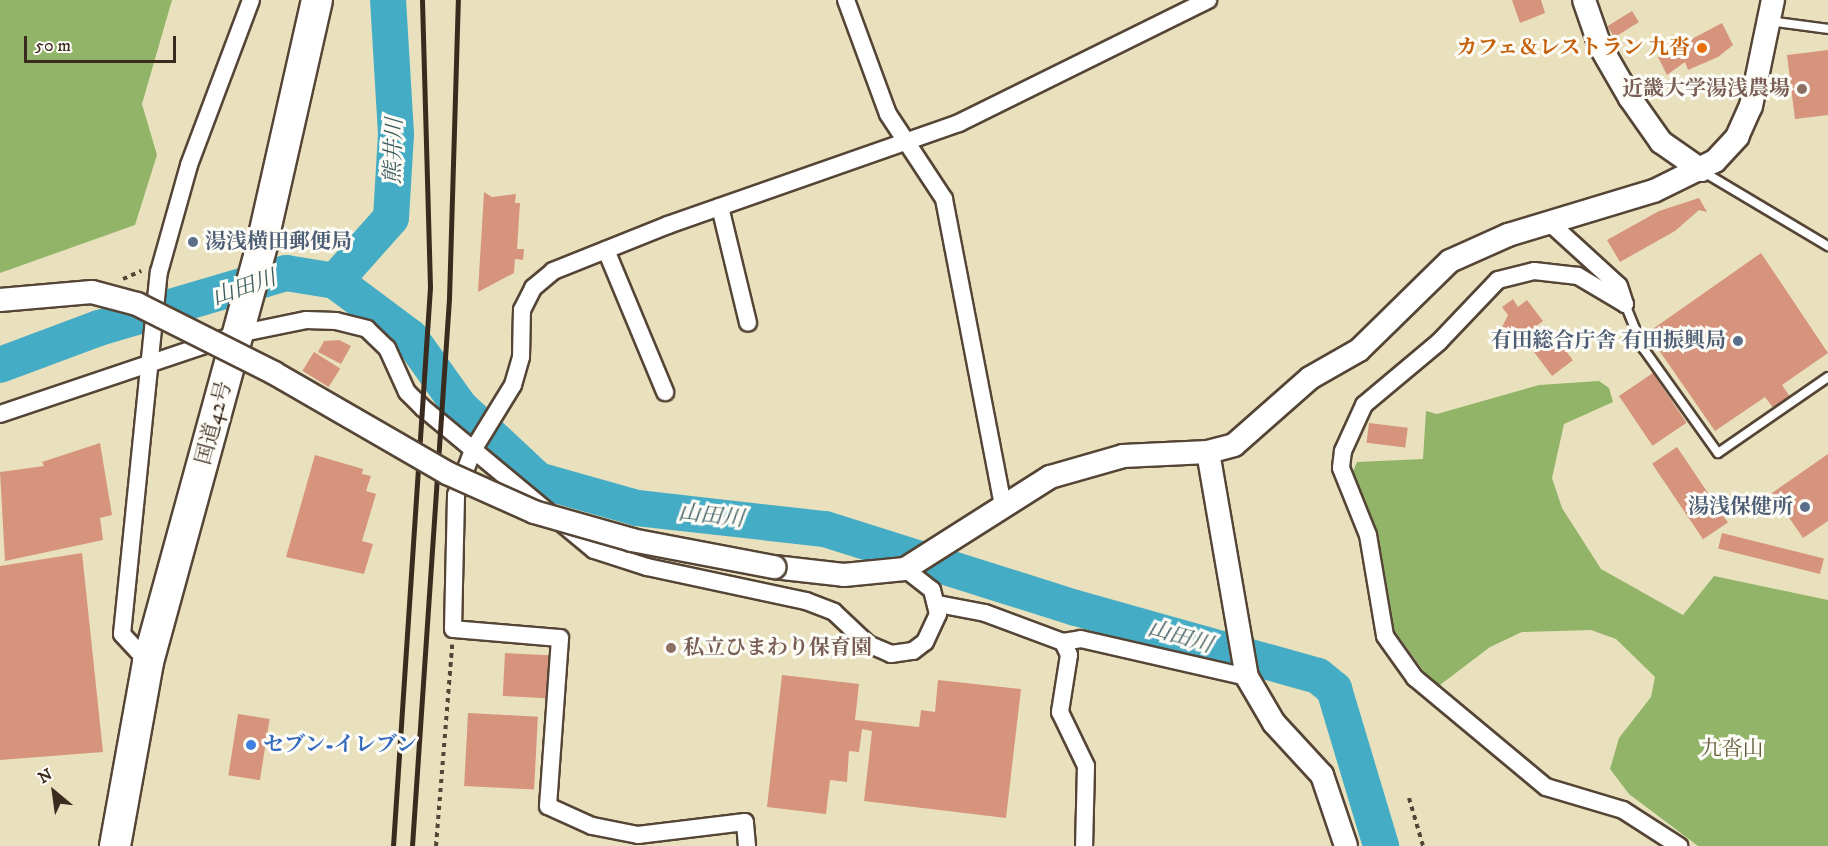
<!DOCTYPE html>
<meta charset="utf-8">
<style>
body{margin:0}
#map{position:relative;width:1828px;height:846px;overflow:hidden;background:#e9e1bd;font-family:"IM FELL DW Pica","Noto Serif JP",serif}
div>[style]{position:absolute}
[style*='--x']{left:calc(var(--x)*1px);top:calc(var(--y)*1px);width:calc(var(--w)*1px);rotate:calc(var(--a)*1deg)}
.forest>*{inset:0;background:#92b468}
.river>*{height:36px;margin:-18px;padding:0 18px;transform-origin:18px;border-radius:18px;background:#45acc5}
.building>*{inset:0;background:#d6947c;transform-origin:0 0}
.path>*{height:4px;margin-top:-2px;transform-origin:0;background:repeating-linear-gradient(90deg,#554536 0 4.5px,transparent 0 9px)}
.roads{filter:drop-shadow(2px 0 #554536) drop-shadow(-2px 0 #554536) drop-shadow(0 2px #554536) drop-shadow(0 -2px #554536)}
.lane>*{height:8px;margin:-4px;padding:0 4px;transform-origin:4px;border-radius:4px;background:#fff}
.street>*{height:16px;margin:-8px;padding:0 8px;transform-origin:8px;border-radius:8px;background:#fff}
.secondary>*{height:22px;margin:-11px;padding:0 11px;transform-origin:11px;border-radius:11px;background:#fff}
.highway>*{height:30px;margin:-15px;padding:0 15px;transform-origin:15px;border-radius:15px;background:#fff}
.rail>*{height:4.5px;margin:-2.25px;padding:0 2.25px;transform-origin:2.25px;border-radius:2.25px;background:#3b2a1e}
.bridges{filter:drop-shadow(2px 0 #554536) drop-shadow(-2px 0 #554536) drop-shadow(0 2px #554536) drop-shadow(0 -2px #554536)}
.secondary-bridge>*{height:22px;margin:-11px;padding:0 11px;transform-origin:11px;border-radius:11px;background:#fff}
.dots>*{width:16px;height:16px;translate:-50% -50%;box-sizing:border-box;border:3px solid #fdfcf7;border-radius:50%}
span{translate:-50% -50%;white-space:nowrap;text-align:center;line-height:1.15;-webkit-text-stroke:6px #fdfcf7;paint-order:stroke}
.food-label{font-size:21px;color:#c56008;font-weight:700}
.right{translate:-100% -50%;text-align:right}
.education-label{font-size:21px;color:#785e54;font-weight:700}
.left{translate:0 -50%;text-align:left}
.service-label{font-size:21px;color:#4e5e75;font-weight:700}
.street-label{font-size:21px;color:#3b2a1e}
.shop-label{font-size:21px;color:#366cbe;font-weight:700}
.park-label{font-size:21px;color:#605c39}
.water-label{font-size:22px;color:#3f5e61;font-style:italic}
.north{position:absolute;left:24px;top:762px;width:60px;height:60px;-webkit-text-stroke:4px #fdfcf7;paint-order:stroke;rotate:331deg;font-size:16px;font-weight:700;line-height:24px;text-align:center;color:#3b2a1e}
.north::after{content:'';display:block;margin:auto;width:21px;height:27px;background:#3b2a1e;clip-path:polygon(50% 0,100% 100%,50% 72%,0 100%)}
.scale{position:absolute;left:24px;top:36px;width:152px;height:27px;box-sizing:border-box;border:3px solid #3b2a1e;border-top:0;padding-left:8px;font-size:18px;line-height:21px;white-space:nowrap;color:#3b2a1e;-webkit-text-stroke:4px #fdfcf7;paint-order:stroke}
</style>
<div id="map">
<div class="forest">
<div style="clip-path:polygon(0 0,172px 0,142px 104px,157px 155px,135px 225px,0 273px)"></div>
<div style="clip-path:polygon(1599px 381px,1609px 388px,1613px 402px,1564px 424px,1552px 478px,1562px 508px,1601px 569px,1683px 615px,1714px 576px,1828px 600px,1828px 846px,1698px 846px,1629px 794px,1610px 769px,1619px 738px,1651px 697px,1655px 677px,1616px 639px,1591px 630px,1522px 632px,1490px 647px,1436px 688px,1385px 618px,1378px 538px,1351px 476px,1357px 462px,1423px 459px,1426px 411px,1437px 414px,1539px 385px)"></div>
</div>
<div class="river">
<div style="--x:335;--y:281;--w:84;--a:-48.4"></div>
<div style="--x:391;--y:218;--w:84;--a:-86.6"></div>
<div style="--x:396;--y:134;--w:134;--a:-93.4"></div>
<div style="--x:0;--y:365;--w:106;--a:-20.5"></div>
<div style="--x:99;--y:328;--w:195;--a:-16.4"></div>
<div style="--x:286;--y:273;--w:50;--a:9.3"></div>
<div style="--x:335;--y:281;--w:94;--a:36.7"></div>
<div style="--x:410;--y:337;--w:86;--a:54.5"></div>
<div style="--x:460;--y:407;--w:107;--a:43.1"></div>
<div style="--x:538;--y:480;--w:103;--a:15.8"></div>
<div style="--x:637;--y:508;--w:189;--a:6.4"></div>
<div style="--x:825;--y:529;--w:263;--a:17.5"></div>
<div style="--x:1076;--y:608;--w:251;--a:15.7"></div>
<div style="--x:1318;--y:676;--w:21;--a:39"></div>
<div style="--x:1334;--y:689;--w:164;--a:73.3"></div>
</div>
<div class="building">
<div style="clip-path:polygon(1512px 0,1541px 0,1545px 13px,1520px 23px)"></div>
<div style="left:1632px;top:11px;width:13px;height:29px;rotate:58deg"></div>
<div style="clip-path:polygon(1722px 23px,1733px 45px,1718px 57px,1688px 70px,1685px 62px,1667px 75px,1658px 57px)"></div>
<div style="clip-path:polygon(1828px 50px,1828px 115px,1795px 119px,1787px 55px)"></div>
<div style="clip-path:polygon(484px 192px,492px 197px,516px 194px,515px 203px,520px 203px,517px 249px,524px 249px,523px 260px,515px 259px,514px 273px,478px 292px)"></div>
<div style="clip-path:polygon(1699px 198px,1707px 212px,1699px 210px,1675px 231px,1620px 262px,1607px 240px,1659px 211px)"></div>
<div style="clip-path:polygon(1761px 253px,1828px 353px,1782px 385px,1791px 398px,1774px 409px,1765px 397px,1715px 431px,1647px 333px)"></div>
<div style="clip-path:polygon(1513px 299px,1518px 307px,1527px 300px,1543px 321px,1512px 344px,1509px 330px,1501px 329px,1508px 315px,1502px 307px)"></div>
<div style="left:1547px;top:326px;width:43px;height:26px;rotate:53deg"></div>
<div style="clip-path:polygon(339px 340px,351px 346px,341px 364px,318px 352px,324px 341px)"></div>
<div style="left:314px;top:352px;width:31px;height:22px;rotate:32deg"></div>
<div style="left:1653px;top:373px;width:60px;height:41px;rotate:56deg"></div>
<div style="left:1369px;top:423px;width:39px;height:20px;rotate:7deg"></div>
<div style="clip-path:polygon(100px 443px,112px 515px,100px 518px,103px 540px,5px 561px,0 472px,44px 466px,42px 462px)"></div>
<div style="left:1677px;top:447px;width:91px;height:30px;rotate:56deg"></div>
<div style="clip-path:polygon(1828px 454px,1828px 521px,1803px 538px,1772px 493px)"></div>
<div style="clip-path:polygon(315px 455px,363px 469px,362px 474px,371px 476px,366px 491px,376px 494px,362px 541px,373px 544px,364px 574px,286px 557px)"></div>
<div style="left:1722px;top:533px;width:105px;height:16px;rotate:14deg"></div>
<div style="clip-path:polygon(82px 553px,103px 752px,0 760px,0 566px)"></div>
<div style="left:505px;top:653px;width:44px;height:43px;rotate:3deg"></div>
<div style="clip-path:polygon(782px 675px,859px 684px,855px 720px,919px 727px,921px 710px,935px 712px,938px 680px,1021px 689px,1006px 818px,864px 801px,872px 731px,862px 729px,859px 752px,849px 751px,847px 782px,830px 780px,826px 814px,767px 807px)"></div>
<div style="left:468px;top:713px;width:70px;height:73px;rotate:3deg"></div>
<div style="left:238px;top:714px;width:32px;height:62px;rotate:9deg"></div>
</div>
<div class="path">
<div style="--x:123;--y:279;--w:20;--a:-24"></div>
<div style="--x:1409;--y:798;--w:50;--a:73.7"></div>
<div style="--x:436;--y:846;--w:202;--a:-85.4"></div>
</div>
<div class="roads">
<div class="lane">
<div style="--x:1769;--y:21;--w:60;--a:7.7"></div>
<div style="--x:1702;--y:171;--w:147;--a:30.8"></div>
<div style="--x:1625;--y:304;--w:48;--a:67.8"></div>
<div style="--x:1643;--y:348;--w:129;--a:54.5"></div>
<div style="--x:1718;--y:453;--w:134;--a:-34.6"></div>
</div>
<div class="street">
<div style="--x:846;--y:0;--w:121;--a:69.8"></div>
<div style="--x:888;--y:114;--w:102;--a:56.6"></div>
<div style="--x:944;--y:199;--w:311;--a:79.1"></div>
<div style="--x:720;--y:207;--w:119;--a:76.4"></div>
<div style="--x:1550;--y:223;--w:93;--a:42.4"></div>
<div style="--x:1619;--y:286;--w:19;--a:72"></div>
<div style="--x:1625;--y:304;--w:55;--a:-149.2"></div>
<div style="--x:1578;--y:276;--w:44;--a:-173.5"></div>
<div style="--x:1534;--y:271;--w:37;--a:166"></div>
<div style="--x:1498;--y:280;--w:86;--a:133.6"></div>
<div style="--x:1439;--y:342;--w:98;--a:140"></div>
<div style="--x:1364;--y:405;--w:51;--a:114.5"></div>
<div style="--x:1343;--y:451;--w:17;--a:97"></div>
<div style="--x:1341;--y:468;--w:72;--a:68.1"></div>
<div style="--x:1368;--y:535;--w:102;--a:80.4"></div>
<div style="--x:1385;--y:636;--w:52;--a:54.5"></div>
<div style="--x:1415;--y:678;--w:170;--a:39.8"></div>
<div style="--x:1546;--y:787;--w:80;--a:16.6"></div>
<div style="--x:1623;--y:810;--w:67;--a:32.7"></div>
<div style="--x:606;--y:250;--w:154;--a:67.4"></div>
<div style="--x:0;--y:414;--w:251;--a:-18.6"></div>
<div style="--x:238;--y:334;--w:69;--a:-11.6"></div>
<div style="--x:306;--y:320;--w:30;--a:2"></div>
<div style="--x:336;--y:321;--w:32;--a:14"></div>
<div style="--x:367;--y:329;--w:28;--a:44"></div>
<div style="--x:387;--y:348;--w:48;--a:65.6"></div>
<div style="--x:407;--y:392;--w:23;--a:45"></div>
<div style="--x:423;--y:408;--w:222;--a:39.7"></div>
<div style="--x:594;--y:550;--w:56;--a:17.8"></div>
<div style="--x:647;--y:567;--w:163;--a:12.1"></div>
<div style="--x:806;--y:601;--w:30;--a:21"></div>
<div style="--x:834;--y:612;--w:47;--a:43.3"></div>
<div style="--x:868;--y:644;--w:25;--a:23"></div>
<div style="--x:891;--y:654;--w:22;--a:-8"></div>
<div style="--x:913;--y:651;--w:15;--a:-37"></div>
<div style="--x:925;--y:642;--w:31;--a:-65"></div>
<div style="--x:938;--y:614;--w:25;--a:-104"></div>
<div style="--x:932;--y:590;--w:34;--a:-142"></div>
<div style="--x:938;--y:604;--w:48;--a:10.8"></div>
<div style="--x:985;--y:613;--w:83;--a:20.4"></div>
<div style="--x:1063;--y:642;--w:14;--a:65"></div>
<div style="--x:1069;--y:655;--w:58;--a:99"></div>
<div style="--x:1060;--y:712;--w:60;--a:64.3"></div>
<div style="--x:1086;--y:766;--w:80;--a:91.4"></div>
<div style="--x:1063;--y:642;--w:18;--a:-9"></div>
<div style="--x:1081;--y:639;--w:170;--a:12.9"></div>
<div style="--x:148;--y:662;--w:38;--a:-133"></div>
<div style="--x:122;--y:634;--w:364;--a:-84.2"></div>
<div style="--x:159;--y:272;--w:111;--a:-74.3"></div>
<div style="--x:189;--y:165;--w:176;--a:-69.4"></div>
<div style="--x:747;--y:846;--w:24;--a:-95"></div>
<div style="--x:745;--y:822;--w:108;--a:173.1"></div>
<div style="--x:638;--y:835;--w:47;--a:-168.9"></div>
<div style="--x:592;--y:826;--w:48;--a:-155.6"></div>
<div style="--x:548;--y:806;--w:168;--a:-85.9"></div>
<div style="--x:560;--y:638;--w:107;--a:-175.2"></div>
<div style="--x:453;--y:629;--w:134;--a:-88.7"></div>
<div style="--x:456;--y:495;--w:48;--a:-69.3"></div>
<div style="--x:473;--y:450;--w:76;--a:-58.4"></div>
<div style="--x:513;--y:385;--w:29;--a:-74"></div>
<div style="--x:521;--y:357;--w:47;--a:-88.8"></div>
<div style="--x:522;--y:310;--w:25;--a:-63"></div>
<div style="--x:533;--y:288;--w:26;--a:-40"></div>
<div style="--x:553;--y:271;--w:124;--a:-21.8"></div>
<div style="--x:668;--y:225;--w:308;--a:-19.3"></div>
<div style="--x:959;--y:123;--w:278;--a:-26.3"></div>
</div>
<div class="secondary">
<div style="--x:1584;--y:0;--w:49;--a:70.8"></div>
<div style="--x:1600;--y:46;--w:60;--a:60"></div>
<div style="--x:1630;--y:98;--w:54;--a:54.8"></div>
<div style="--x:1661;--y:142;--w:49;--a:35"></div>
<div style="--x:1208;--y:452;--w:228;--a:80.2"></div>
<div style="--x:1247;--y:677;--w:53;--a:59.6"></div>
<div style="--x:1274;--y:723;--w:71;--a:47.3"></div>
<div style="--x:1322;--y:775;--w:75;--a:71.3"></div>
<div style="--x:774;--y:567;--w:70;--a:6.5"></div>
<div style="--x:844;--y:575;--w:61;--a:-5.6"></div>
<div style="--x:905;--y:569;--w:172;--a:-32.4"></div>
<div style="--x:1050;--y:477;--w:76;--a:-16"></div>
<div style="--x:1123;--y:456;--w:85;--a:-2.7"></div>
<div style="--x:1208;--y:452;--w:27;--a:-15"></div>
<div style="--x:1234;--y:445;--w:101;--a:-41.4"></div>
<div style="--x:1310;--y:378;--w:56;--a:-29.7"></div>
<div style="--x:1359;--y:350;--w:127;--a:-44.4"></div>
<div style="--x:1450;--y:261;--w:64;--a:-24.1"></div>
<div style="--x:1508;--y:235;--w:152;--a:-16.8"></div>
<div style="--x:1654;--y:191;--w:68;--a:-26.2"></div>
<div style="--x:1715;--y:161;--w:33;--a:-47"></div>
<div style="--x:1737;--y:137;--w:34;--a:-66"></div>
<div style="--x:1751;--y:106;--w:108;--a:-78.3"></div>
</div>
<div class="highway">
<div style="--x:115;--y:846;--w:187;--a:-79.8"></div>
<div style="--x:148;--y:662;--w:433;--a:-74.7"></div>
<div style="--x:262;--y:244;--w:250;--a:-77.3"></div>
</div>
</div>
<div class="rail">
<div style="--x:393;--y:846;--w:560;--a:-86.21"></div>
<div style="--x:430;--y:287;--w:287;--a:-91.6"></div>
<div style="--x:412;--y:846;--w:548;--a:-86.13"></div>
<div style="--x:449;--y:299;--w:299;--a:-88.3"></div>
</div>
<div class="bridges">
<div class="secondary-bridge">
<div style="--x:0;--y:300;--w:92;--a:-5"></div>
<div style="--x:92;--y:292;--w:47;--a:14.9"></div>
<div style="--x:137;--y:304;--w:153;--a:26.7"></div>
<div style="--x:274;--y:373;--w:200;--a:30"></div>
<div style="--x:447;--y:473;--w:95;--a:24.1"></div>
<div style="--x:534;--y:512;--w:102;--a:15.9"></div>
<div style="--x:632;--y:540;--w:145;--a:10.8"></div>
</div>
</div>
<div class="dots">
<div style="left:1702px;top:48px;background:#e8710a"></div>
<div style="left:1802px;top:89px;background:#8d6e63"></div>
<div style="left:193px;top:242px;background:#5c6f8a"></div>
<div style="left:1738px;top:341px;background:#5c6f8a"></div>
<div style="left:1805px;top:507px;background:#5c6f8a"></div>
<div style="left:671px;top:648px;background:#8d6e63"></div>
<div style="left:251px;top:745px;background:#3f7fe0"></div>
</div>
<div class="food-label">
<span class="right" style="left:1690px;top:48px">カフェ＆レストラン 九沓</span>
</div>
<div class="education-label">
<span class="right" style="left:1790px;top:89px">近畿大学湯浅農場</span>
<span class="left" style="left:683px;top:648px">私立ひまわり保育園</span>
</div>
<div class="service-label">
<span class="left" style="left:205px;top:242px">湯浅横田郵便局</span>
<span class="right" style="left:1726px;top:341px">有田総合庁舎 有田振興局</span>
<span class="right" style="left:1793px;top:507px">湯浅保健所</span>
</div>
<div class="street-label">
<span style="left:214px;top:423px;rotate:-75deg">国道42号</span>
</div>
<div class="shop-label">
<span class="left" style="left:263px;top:745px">セブン-イレブン</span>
</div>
<div class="park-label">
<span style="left:1732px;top:749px">九沓山</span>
</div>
<div class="water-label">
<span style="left:394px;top:151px;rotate:-88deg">熊井川</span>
<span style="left:244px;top:288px;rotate:-19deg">山田川</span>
<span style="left:711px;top:516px;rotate:6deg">山田川</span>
<span style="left:1180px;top:637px;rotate:16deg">山田川</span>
</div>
<div class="north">N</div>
<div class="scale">50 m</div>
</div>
